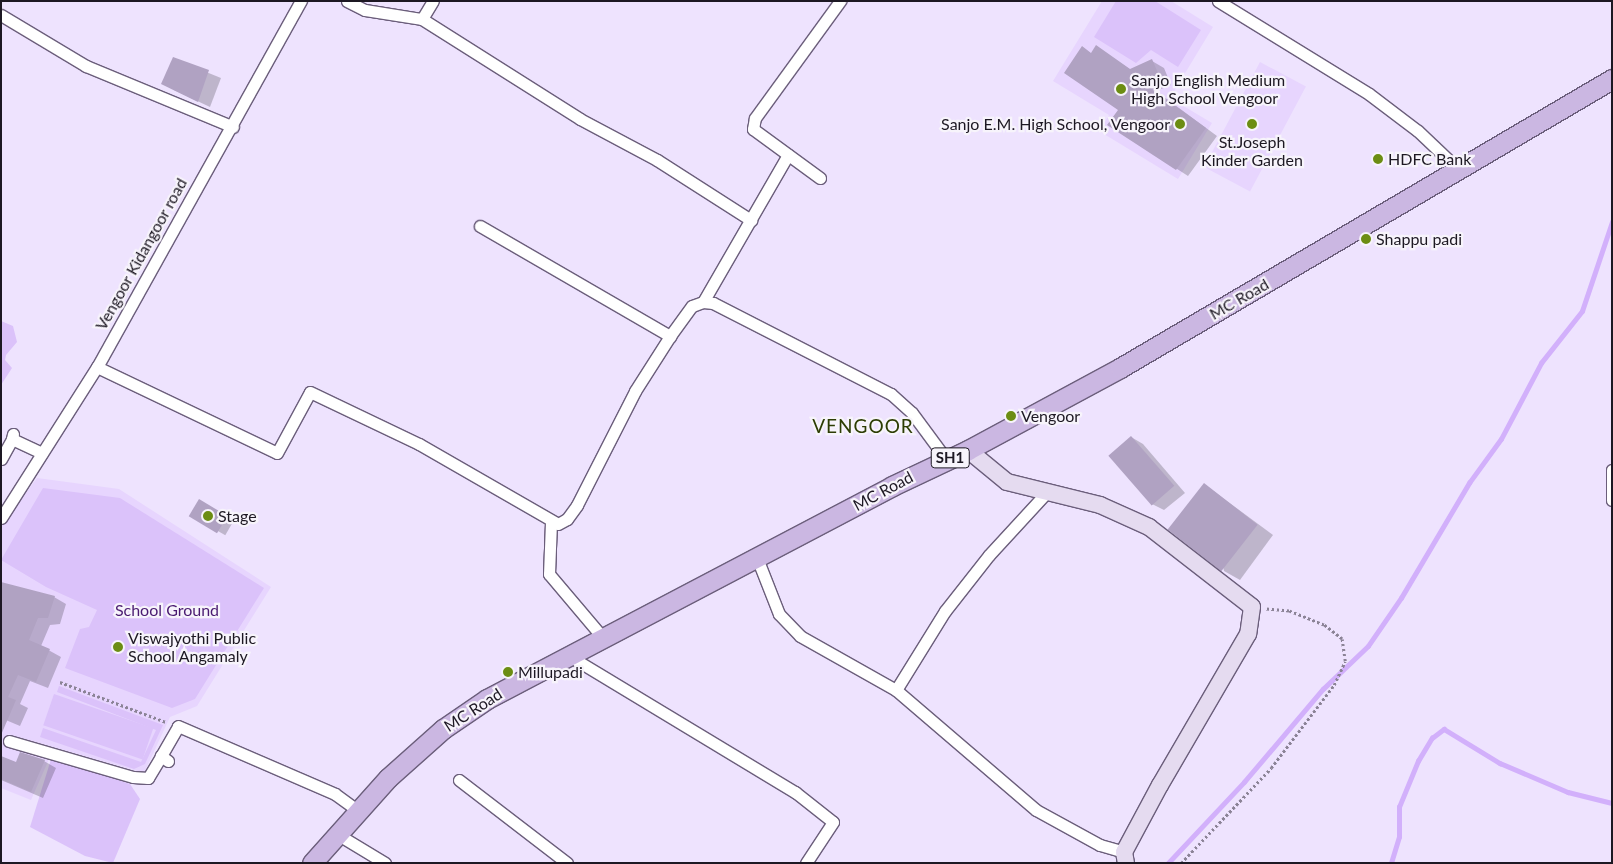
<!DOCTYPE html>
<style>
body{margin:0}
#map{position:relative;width:1613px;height:864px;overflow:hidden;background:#eee3fe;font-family:Lato,sans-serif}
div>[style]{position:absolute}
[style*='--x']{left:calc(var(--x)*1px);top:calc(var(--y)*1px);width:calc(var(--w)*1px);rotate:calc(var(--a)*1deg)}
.built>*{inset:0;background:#e7d5fe;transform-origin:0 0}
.green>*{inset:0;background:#dbc2fa;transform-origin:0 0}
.shadow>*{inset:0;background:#0003;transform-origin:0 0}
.stream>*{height:4.5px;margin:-2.25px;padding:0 2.25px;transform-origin:2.25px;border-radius:2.25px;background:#d2b0fb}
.building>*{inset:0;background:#b0a2c2;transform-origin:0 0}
.path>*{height:2.5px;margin-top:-1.25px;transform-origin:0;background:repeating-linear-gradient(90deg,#8b8396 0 2.5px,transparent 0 5px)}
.roads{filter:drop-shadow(1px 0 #6b5e7b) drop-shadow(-1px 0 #6b5e7b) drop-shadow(0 1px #6b5e7b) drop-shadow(0 -1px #6b5e7b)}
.street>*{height:11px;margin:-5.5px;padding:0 5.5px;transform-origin:5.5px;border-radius:5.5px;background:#fff}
.secondary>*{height:16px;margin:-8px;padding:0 8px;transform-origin:8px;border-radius:8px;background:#e5dbf0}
.primary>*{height:19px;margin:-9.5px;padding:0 9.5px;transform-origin:9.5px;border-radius:9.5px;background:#cbb7e2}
.dots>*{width:14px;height:14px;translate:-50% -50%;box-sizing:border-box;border:2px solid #f7f4fb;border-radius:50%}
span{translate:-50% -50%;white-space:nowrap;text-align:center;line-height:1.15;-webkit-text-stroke:4.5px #f7f4fb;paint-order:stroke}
.shield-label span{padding:1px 4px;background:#f7f4fb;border:1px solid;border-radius:4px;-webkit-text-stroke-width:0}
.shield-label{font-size:15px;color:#1d1823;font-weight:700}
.poi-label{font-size:16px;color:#1d1823}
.left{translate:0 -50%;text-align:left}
.right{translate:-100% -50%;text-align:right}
.street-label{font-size:16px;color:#1d1823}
.park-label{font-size:16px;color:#4a1b71}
.quarter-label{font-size:19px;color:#2d3d04;letter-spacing:1px}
.frame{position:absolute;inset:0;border:2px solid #1d1823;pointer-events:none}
</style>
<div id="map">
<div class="built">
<div style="clip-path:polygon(1102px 1px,1171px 1px,1213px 27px,1170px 98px,1212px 123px,1178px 179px,1099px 131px,1109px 115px,1053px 81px)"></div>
<div style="left:1260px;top:62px;width:52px;height:119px;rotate:28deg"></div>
<div style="clip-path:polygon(37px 478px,119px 489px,271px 587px,197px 706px,170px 717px,144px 773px,8px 734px,6px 743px,50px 757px,31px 800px,1px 788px,1px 526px)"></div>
</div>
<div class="green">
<div style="clip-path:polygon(1116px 1px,1155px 1px,1201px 30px,1178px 67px,1151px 50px,1136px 63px,1094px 37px)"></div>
<div style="clip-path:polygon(1px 321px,13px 326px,17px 342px,6px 355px,5px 360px,12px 368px,1px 385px)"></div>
<div style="clip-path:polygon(43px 488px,120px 498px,264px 588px,195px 699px,172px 708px,65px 668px,80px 629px,89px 627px,97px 610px,46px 587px,1px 560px)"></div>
<div style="clip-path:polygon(59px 686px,163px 725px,145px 764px,134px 769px,40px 737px,43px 728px,141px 762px,156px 730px,57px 692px)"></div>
<div style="left:54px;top:694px;width:105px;height:33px;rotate:19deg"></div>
<div style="clip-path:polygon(52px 756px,130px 784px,140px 799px,113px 863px,85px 856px,30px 827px)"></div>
</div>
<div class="shadow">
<div style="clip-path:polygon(1096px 47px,1131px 70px,1152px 61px,1164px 68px,1171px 85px,1156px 91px,1217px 136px,1188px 176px,1109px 125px,1119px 110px,1092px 54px)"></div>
<div style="clip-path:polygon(174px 59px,221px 78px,210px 107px,174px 90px)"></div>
<div style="clip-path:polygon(1131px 437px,1143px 444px,1185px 493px,1164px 510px,1152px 504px)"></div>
<div style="clip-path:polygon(1204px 484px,1273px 535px,1240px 580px,1224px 571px)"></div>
<div style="left:200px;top:501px;width:39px;height:17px;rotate:30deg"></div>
<div style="clip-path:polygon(1px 583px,54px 597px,66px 604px,60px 624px,50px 625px,41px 646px,61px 657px,48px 688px,30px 681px,20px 704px,28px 708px,20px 726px,1px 718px)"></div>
<div style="clip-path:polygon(1px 757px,16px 764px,44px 761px,56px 768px,43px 798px,1px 780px)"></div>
</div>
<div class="stream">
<div style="--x:1168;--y:863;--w:111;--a:-46.8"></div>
<div style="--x:1244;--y:782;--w:122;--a:-49.7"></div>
<div style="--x:1323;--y:689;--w:62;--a:-43.7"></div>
<div style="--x:1368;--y:646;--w:58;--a:-55.5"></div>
<div style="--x:1401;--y:598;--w:134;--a:-59.4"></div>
<div style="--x:1469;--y:483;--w:54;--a:-54"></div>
<div style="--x:1501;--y:439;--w:86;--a:-62.2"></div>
<div style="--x:1541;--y:363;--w:66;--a:-51.7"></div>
<div style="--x:1582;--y:311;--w:94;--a:-71.4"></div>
<div style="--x:1391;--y:863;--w:27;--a:-73"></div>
<div style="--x:1399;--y:837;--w:30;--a:-90"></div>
<div style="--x:1399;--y:807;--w:50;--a:-67.6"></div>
<div style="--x:1418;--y:761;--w:27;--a:-59"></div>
<div style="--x:1432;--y:738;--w:15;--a:-37"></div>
<div style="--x:1444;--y:729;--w:66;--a:31.3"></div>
<div style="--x:1500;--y:763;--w:74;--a:23.1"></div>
<div style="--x:1568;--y:792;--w:45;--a:14"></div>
</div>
<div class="building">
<div style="clip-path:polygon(1096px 45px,1130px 69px,1152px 59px,1160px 78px,1145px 84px,1206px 128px,1176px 170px,1107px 125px,1118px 110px,1064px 73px,1082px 46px,1091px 53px)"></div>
<div style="clip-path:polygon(173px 57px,209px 70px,198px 102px,161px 84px)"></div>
<div style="left:1131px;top:436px;width:66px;height:30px;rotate:49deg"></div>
<div style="left:1204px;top:483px;width:68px;height:59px;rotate:38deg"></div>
<div style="left:199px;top:499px;width:33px;height:20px;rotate:31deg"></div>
<div style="clip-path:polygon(1px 582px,55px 596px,48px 618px,38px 618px,29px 640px,50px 649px,36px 682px,18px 675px,8px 697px,16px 700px,1px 735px)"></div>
<div style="clip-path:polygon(20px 752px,45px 760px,31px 792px,1px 779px,1px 756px,16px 762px)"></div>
</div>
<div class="path">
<div style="--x:60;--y:682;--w:113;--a:20.7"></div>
<div style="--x:1181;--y:863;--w:131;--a:-46.5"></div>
<div style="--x:1271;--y:768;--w:104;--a:-52.8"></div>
<div style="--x:1334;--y:685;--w:26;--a:-65"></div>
<div style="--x:1345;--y:661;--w:22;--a:-98"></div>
<div style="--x:1342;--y:639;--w:23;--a:-142"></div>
<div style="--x:1324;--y:625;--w:38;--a:-158"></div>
<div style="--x:1289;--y:611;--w:23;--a:-175"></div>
</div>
<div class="roads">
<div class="street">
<div style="--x:347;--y:1;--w:20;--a:27"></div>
<div style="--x:365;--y:10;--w:58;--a:9"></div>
<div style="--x:422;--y:19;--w:187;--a:32.3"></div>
<div style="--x:580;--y:119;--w:87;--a:28"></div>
<div style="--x:657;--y:160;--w:112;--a:32.6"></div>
<div style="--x:1218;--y:1;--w:177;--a:31.6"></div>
<div style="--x:1369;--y:94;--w:61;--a:37.1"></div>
<div style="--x:1418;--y:131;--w:55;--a:43.5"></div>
<div style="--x:1;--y:15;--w:99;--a:31"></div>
<div style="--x:86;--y:66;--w:159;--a:22.5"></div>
<div style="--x:422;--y:19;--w:21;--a:-59"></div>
<div style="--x:820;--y:178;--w:83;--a:-143.8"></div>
<div style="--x:753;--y:129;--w:11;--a:-80"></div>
<div style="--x:755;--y:118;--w:145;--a:-54"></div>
<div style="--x:480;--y:226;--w:220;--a:30.1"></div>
<div style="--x:703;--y:302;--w:170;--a:-60"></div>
<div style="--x:97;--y:367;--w:199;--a:25.5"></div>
<div style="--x:277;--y:453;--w:69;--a:-61.6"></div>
<div style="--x:310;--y:392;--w:121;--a:25.5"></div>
<div style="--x:419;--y:444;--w:160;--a:29.9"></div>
<div style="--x:558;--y:524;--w:10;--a:-29"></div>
<div style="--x:567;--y:519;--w:17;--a:-54"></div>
<div style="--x:577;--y:505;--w:128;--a:-63"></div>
<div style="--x:635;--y:391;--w:65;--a:-57.5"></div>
<div style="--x:670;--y:336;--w:37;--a:-54"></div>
<div style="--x:692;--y:306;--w:12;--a:-20"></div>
<div style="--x:703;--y:302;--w:10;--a:6"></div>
<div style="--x:713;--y:303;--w:200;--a:27.1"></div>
<div style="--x:891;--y:394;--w:28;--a:42"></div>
<div style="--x:912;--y:413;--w:57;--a:53.5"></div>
<div style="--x:13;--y:434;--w:5;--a:101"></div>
<div style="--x:12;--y:439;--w:33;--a:25"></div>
<div style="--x:1;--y:459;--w:23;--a:-61"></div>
<div style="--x:1612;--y:470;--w:30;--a:90"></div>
<div style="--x:1;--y:518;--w:179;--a:-57.6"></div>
<div style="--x:97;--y:367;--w:419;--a:-60.9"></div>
<div style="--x:551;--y:522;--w:52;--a:92.2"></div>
<div style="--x:549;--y:574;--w:85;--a:49.8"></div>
<div style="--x:757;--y:558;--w:60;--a:68.6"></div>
<div style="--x:779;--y:614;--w:30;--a:46"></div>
<div style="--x:800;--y:636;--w:110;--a:29.4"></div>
<div style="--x:896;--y:690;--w:184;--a:40.6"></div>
<div style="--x:1036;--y:810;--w:73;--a:28.7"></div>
<div style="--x:1100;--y:845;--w:25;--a:16"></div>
<div style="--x:571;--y:657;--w:262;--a:31.1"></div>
<div style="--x:795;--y:792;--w:48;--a:38.3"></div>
<div style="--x:833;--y:822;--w:49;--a:123.4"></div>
<div style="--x:896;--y:690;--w:93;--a:-58.2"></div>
<div style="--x:945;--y:611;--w:71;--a:-51.8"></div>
<div style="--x:989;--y:555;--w:86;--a:-47.4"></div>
<div style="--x:9;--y:741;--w:129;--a:16.2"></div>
<div style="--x:133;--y:777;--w:15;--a:4"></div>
<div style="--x:148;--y:778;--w:26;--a:-59"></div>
<div style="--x:168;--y:761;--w:9;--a:-144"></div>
<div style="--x:161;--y:756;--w:34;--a:-60"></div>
<div style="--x:178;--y:726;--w:171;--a:23.4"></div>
<div style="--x:335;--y:794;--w:27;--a:36"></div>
<div style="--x:459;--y:780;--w:136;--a:37.5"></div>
<div style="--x:337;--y:834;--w:56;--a:31.1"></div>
</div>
<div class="secondary">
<div style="--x:968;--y:450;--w:50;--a:39.4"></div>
<div style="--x:1007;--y:482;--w:96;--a:13.9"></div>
<div style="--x:1100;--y:505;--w:54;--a:24.2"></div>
<div style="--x:1149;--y:527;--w:130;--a:37.8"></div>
<div style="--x:1252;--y:607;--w:27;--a:98"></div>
<div style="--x:1248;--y:634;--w:175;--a:120.2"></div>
<div style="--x:1160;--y:785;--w:76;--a:118.2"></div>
<div style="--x:1124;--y:852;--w:11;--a:80"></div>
</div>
<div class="primary">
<div style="--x:312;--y:863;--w:114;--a:-48.2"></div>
<div style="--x:388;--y:778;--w:74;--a:-41.7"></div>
<div style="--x:443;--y:729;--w:53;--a:-34.3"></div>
<div style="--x:487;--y:699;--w:458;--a:-27.7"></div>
<div style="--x:892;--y:486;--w:84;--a:-25.3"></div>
<div style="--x:968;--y:450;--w:173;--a:-28.3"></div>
<div style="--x:1120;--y:368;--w:571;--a:-30.43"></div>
</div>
</div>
<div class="dots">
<div style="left:1121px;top:89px;background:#6c8d13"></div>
<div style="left:1180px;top:124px;background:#6c8d13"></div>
<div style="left:1252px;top:124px;background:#6c8d13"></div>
<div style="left:1378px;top:159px;background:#6c8d13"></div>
<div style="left:1366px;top:239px;background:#6c8d13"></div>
<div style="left:1011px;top:416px;background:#6c8d13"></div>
<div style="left:208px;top:516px;background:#6c8d13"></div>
<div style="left:118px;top:647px;background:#6c8d13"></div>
<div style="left:508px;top:672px;background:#6c8d13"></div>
</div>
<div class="shield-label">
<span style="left:950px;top:458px">SH1</span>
</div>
<div class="poi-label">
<span class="left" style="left:1131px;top:89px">Sanjo English Medium<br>High School Vengoor</span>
<span class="right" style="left:1170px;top:124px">Sanjo E.M. High School, Vengoor</span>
<span style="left:1252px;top:151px">St.Joseph<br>Kinder Garden</span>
<span class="left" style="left:1388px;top:159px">HDFC Bank</span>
<span class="left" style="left:1376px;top:239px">Shappu padi</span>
<span class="left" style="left:1021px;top:416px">Vengoor</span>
<span class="left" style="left:218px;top:516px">Stage</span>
<span class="left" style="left:128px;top:647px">Viswajyothi Public<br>School Angamaly</span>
<span class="left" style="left:518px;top:672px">Millupadi</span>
</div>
<div class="street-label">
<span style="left:141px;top:254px;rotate:-61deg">Vengoor Kidangoor road</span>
<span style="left:1239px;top:299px;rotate:-30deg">MC Road</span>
<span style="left:883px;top:491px;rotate:-28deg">MC Road</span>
<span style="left:473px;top:710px;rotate:-33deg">MC Road</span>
</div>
<div class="park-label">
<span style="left:167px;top:610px">School Ground</span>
</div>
<div class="quarter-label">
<span style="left:863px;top:426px">VENGOOR</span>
</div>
<div class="frame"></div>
</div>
